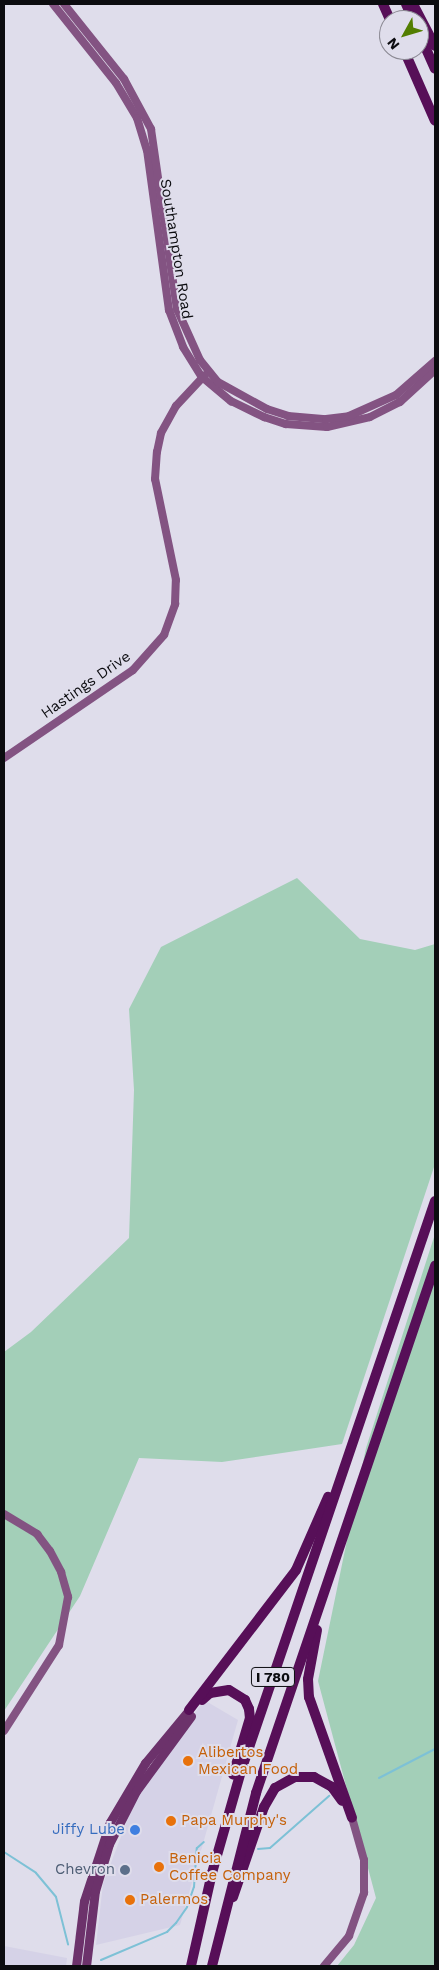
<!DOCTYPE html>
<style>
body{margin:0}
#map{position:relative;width:439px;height:1970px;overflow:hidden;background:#dfddeb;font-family:"Work Sans",sans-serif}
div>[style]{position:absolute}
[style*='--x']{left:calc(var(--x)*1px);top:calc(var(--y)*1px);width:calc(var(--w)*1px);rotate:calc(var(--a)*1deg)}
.built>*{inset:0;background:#d5d2e7}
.green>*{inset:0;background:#a3cfb8}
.stream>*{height:2px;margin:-1px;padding:0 1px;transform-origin:1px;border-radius:1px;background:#7dc1d6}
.secondary>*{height:8px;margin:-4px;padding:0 4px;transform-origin:4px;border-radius:4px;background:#835382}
.primary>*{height:9px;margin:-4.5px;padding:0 4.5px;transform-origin:4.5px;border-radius:4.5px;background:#6c326b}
.highway>*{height:10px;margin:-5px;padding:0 5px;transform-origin:5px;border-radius:5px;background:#570f58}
.dots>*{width:14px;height:14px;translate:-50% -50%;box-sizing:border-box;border:2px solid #dfddeb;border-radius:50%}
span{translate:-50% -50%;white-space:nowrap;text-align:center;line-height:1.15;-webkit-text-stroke:4px #dfddeb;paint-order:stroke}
.shield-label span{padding:1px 4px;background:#dfddeb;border:1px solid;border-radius:4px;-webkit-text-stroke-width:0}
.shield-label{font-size:14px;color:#0c0c10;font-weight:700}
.street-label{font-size:15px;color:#0c0c10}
.food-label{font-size:15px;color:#c56008}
.left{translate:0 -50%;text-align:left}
.shop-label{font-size:15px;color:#366cbe}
.right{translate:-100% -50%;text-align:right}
.service-label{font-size:15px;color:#4e5e75}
.frame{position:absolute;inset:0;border:5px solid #0c0c10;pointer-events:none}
.north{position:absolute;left:379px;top:10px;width:50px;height:50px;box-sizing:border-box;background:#dfddeb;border:1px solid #8b8993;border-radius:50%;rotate:231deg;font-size:14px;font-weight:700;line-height:20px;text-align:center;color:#0c0c10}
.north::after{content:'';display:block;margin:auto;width:18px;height:22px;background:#537e01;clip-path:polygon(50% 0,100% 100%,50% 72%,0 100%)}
</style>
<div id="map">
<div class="built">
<div style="clip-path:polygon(204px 1700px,238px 1720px,180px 1925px,96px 1945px,103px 1884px,130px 1813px,140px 1792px)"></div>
<div style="clip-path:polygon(4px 1946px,67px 1958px,66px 1966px,4px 1966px)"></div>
</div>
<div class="green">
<div style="clip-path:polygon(297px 878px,360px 939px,415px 950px,435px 944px,435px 1164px,342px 1444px,222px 1462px,139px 1458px,80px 1596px,4px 1711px,4px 1352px,31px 1332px,129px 1238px,134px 1090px,129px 1009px,161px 947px)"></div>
<div style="clip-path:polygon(435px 1234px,435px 1966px,337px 1966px,354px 1945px,376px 1898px,318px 1681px,366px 1448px)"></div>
</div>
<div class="stream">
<div style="--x:379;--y:1778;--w:63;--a:-27.4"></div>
<div style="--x:258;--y:1849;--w:12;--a:-5"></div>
<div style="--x:270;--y:1848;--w:79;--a:-41.4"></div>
<div style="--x:4;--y:1852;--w:38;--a:33"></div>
<div style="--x:36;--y:1873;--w:31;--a:50"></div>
<div style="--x:56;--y:1897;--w:49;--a:75.7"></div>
<div style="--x:101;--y:1960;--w:72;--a:-23"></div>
<div style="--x:167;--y:1932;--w:13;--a:-45"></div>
<div style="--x:176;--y:1923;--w:19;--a:-55"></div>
<div style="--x:187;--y:1907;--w:21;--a:-71"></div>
<div style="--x:194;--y:1887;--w:39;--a:-86"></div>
<div style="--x:197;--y:1848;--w:9;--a:-41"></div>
</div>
<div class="secondary">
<div style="--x:53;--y:4;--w:101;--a:51.4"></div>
<div style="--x:116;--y:83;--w:41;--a:59"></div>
<div style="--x:137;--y:118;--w:34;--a:73"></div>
<div style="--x:147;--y:150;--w:162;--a:82.2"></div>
<div style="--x:169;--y:310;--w:40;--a:69"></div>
<div style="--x:183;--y:347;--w:36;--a:58"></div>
<div style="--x:202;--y:377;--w:38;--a:40"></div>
<div style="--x:231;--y:401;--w:37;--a:26"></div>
<div style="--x:264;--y:417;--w:23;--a:18"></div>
<div style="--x:286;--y:424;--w:41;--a:4.2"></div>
<div style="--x:327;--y:427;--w:44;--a:-13.1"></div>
<div style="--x:370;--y:417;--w:34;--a:-27"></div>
<div style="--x:400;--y:402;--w:47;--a:-42.4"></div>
<div style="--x:64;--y:4;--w:96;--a:51.3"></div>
<div style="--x:124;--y:79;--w:57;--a:61.6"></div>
<div style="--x:151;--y:129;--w:182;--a:81.8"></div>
<div style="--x:177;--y:309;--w:56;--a:65.7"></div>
<div style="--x:200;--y:360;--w:28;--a:51"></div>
<div style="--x:218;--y:382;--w:56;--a:28.9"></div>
<div style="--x:267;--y:409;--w:22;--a:18"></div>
<div style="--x:288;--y:416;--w:38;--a:5"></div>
<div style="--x:326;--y:419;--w:23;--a:-7"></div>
<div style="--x:349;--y:416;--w:51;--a:-24.1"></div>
<div style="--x:396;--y:395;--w:52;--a:-41.1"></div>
<div style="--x:4;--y:758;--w:156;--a:-34.3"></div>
<div style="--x:133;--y:670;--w:47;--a:-48.5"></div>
<div style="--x:164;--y:635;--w:33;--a:-70"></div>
<div style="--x:175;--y:604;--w:24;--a:-88"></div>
<div style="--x:176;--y:580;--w:103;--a:-101.7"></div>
<div style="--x:155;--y:479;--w:27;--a:-86"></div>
<div style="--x:157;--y:452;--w:19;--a:-78"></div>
<div style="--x:161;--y:433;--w:31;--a:-61"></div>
<div style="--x:176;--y:406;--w:42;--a:-46.9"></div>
<div style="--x:4;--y:1514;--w:39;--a:31"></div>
<div style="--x:37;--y:1534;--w:21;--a:53"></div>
<div style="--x:50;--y:1551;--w:24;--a:62"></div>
<div style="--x:61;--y:1572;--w:26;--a:74"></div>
<div style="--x:68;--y:1597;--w:49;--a:100.6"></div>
<div style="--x:59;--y:1645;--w:102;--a:122.6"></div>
<div style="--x:324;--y:1966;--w:39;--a:-50"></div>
<div style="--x:349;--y:1936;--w:46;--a:-70.8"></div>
<div style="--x:364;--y:1893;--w:33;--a:-90"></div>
<div style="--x:364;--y:1860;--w:44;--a:-105.9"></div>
</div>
<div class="primary">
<div style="--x:76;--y:1966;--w:65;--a:-83"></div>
<div style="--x:84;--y:1901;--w:83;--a:-71.8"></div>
<div style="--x:110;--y:1822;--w:69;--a:-59.3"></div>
<div style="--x:145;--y:1763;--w:69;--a:-50.3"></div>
<div style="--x:86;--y:1966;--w:76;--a:-83.2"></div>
<div style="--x:95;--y:1891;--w:49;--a:-73.4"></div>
<div style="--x:109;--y:1844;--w:59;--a:-63"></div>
<div style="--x:136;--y:1791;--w:93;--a:-53.7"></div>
</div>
<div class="highway">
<div style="--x:383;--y:4;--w:17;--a:66"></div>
<div style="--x:406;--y:4;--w:17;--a:66"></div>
<div style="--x:413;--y:4;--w:47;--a:62.4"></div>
<div style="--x:419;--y:33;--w:39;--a:66"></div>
<div style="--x:404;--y:50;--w:77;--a:66.4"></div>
<div style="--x:317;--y:1630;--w:50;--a:100.4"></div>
<div style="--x:308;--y:1679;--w:18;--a:87"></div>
<div style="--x:309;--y:1697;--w:128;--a:70.4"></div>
<div style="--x:202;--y:1700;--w:11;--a:-41"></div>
<div style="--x:210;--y:1693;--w:19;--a:-9"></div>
<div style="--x:229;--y:1690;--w:19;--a:32"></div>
<div style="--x:245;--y:1700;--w:10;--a:66"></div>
<div style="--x:249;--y:1709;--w:9;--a:84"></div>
<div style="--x:250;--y:1718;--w:59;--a:106.6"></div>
<div style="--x:189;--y:1710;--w:176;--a:-52.6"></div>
<div style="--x:296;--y:1570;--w:80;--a:-66.3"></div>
<div style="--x:233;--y:1897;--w:95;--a:-71"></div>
<div style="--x:264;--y:1807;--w:22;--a:-60"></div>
<div style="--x:275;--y:1788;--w:23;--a:-29"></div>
<div style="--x:295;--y:1777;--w:19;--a:0"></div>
<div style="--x:314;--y:1777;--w:21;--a:29"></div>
<div style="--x:332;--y:1787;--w:17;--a:54"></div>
<div style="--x:191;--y:1966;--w:95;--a:-77.3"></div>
<div style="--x:212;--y:1873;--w:109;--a:-74.1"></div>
<div style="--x:242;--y:1768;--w:599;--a:-71.2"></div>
<div style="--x:212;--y:1966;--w:179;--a:-75.7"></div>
<div style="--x:256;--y:1793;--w:557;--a:-71.24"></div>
</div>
<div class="dots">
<div style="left:188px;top:1761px;background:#e8710a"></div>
<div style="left:171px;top:1821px;background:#e8710a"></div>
<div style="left:135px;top:1830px;background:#3f7fe0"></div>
<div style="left:159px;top:1867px;background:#e8710a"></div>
<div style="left:125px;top:1870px;background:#5c6f8a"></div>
<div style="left:130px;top:1900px;background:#e8710a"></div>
</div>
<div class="shield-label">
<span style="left:273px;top:1677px">I 780</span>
</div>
<div class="street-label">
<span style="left:176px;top:249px;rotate:81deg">Southampton Road</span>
<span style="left:86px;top:685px;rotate:-35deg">Hastings Drive</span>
</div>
<div class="food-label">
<span class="left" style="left:198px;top:1761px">Alibertos<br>Mexican Food</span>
<span class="left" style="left:181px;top:1821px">Papa Murphy's</span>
<span class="left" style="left:169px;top:1867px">Benicia<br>Coffee Company</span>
<span class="left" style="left:140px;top:1900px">Palermos</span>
</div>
<div class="shop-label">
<span class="right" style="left:125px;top:1830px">Jiffy Lube</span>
</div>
<div class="service-label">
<span class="right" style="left:115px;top:1870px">Chevron</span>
</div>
<div class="frame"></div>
<div class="north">N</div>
</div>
